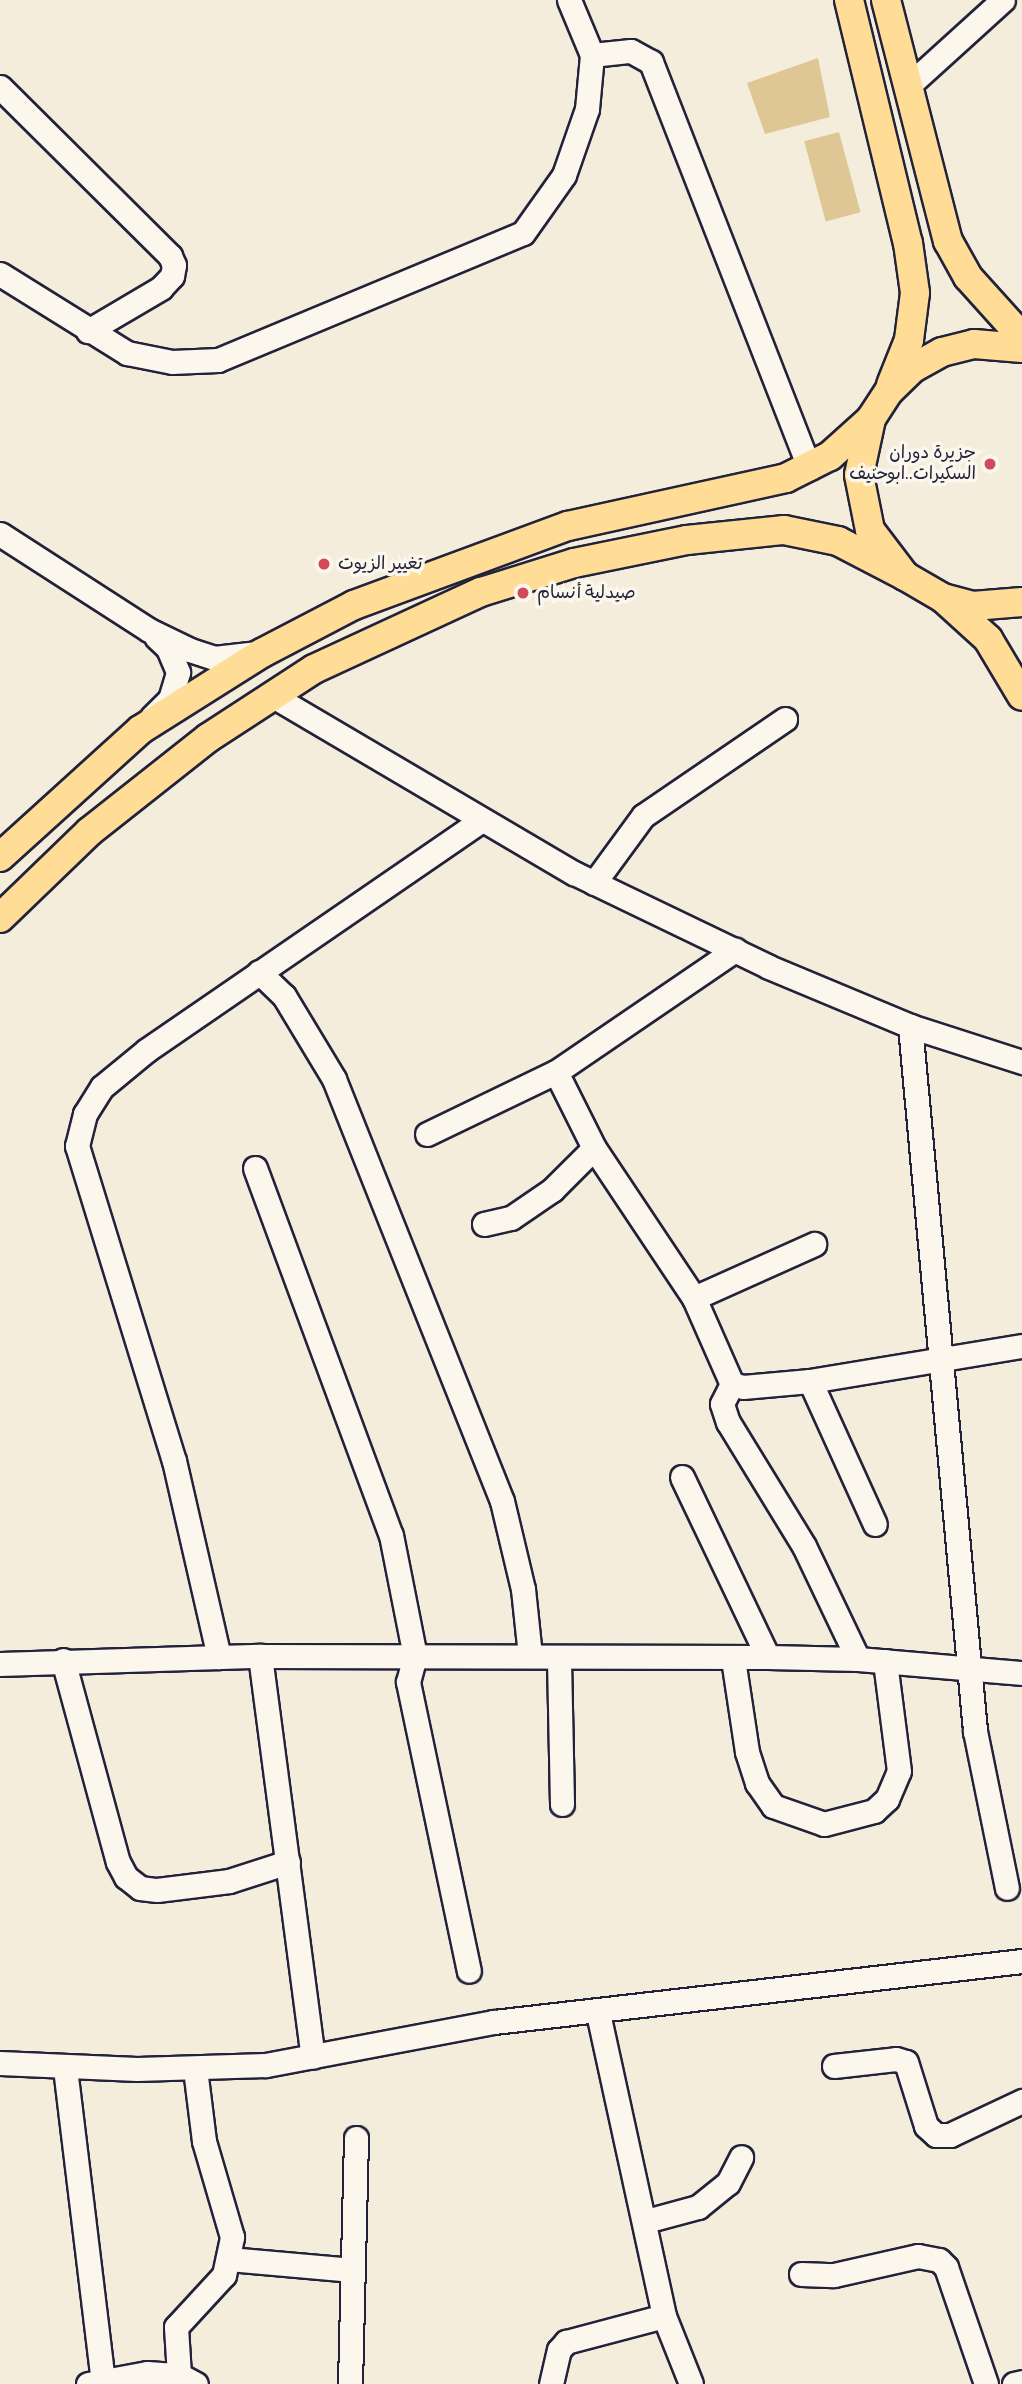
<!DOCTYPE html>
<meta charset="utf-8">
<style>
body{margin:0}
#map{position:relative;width:1022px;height:2384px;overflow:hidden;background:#f5eddb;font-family:Pangolin,"Playpen Sans Arabic",sans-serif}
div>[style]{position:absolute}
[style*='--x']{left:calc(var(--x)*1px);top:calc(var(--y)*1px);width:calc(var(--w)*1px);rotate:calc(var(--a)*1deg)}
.building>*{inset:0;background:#dfc695;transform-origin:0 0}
.roads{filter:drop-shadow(2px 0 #22223b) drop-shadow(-2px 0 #22223b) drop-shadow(0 2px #22223b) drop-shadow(0 -2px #22223b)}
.minor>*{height:23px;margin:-11.5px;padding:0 11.5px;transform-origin:11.5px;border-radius:11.5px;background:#fbf7ec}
.major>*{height:28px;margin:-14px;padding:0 14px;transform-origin:14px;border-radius:14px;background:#ffdd96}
.dots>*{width:19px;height:19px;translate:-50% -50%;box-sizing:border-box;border:4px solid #fbf7ec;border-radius:50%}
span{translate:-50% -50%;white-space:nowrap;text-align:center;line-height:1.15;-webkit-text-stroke:7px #fbf7ec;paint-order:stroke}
.poi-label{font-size:18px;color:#22223b}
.right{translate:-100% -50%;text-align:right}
.left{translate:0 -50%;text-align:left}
</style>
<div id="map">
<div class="building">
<div style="clip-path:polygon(818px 58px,830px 117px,765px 134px,747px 83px)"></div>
<div style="left:839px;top:132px;width:83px;height:36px;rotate:75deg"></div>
</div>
<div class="roads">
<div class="minor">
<div style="--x:592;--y:55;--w:39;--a:-6"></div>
<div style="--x:631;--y:51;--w:23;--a:29"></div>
<div style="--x:651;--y:62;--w:436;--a:68.7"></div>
<div style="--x:908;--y:86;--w:128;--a:-42.2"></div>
<div style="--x:0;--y:87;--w:240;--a:44.8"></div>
<div style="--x:170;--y:256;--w:10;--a:66"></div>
<div style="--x:174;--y:265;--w:11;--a:100"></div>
<div style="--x:172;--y:276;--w:16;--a:133"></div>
<div style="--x:161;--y:288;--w:85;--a:149.5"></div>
<div style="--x:0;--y:274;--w:150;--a:31.9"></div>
<div style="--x:127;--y:353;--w:46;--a:11.3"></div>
<div style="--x:172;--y:362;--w:46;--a:-2.5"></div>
<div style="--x:218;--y:360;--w:330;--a:-22.6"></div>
<div style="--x:523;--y:233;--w:71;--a:-54.7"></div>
<div style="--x:564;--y:175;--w:70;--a:-70.8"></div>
<div style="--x:587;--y:109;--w:54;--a:-84.7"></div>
<div style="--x:592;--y:55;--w:60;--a:-112.7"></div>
<div style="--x:0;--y:534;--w:177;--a:32.8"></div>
<div style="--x:149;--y:630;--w:46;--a:26"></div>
<div style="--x:190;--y:650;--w:25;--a:18"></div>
<div style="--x:214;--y:658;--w:44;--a:-6.5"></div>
<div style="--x:273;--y:696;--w:349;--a:30.5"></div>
<div style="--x:574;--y:873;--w:216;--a:25.7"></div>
<div style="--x:769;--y:967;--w:153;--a:22.7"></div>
<div style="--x:910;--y:1026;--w:118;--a:17.8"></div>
<div style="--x:152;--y:717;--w:25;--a:-45"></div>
<div style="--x:170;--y:699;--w:28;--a:-73"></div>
<div style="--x:178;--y:672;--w:26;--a:-113"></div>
<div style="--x:168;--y:648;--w:16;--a:-137"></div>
<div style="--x:594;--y:883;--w:83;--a:-53.8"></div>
<div style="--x:643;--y:816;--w:172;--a:-34.3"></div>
<div style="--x:259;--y:972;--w:35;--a:44"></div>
<div style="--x:284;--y:996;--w:97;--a:58.9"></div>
<div style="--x:334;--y:1079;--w:454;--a:68.3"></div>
<div style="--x:502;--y:1501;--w:90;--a:76.6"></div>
<div style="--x:523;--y:1589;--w:67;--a:84"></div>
<div style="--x:910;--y:1026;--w:708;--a:84.73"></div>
<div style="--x:975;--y:1731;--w:160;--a:78.5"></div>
<div style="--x:556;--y:1072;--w:85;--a:63.4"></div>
<div style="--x:594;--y:1148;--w:180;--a:56.3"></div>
<div style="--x:694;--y:1298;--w:94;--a:66.2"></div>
<div style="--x:732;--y:1384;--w:11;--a:15"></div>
<div style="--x:743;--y:1387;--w:67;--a:-5.1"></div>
<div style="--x:810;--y:1381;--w:215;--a:-9.4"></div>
<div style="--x:427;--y:1134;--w:143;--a:-25.7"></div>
<div style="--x:556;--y:1072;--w:217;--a:-34.3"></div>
<div style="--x:255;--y:1168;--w:391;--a:69.7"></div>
<div style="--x:391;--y:1535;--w:123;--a:78.8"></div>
<div style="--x:415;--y:1656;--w:27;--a:105"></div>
<div style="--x:408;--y:1682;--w:295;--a:78.1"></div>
<div style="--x:484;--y:1224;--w:28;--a:-13"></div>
<div style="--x:511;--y:1218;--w:50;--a:-34.3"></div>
<div style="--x:552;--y:1190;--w:59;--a:-45"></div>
<div style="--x:694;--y:1298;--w:132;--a:-24.2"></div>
<div style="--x:810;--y:1381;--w:157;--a:65.6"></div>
<div style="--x:732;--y:1384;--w:22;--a:117"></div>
<div style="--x:722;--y:1404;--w:19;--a:72"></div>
<div style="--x:728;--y:1422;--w:145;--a:58.5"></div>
<div style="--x:804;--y:1546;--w:125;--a:64.5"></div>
<div style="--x:682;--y:1477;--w:199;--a:64.5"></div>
<div style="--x:260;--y:1656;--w:404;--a:82.5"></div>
<div style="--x:219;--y:1657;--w:201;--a:-102.9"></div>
<div style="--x:174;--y:1461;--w:330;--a:-107.1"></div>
<div style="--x:77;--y:1146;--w:33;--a:-76"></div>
<div style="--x:85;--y:1114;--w:32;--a:-58"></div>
<div style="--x:102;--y:1087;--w:58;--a:-39.4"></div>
<div style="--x:147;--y:1050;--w:404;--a:-34.5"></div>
<div style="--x:733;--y:1659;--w:94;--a:81.4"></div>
<div style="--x:747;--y:1752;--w:33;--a:72"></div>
<div style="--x:757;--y:1783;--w:28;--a:55"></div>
<div style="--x:773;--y:1806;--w:54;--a:19.4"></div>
<div style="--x:824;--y:1824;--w:52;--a:-14.6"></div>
<div style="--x:874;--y:1811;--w:18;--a:-43"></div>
<div style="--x:887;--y:1799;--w:30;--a:-67"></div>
<div style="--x:899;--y:1771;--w:111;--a:-97.3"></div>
<div style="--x:63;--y:1660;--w:209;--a:74.8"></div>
<div style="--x:118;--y:1862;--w:17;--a:62"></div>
<div style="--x:126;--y:1877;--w:18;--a:38"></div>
<div style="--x:140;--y:1888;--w:17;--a:7"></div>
<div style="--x:157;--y:1890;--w:73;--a:-7.1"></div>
<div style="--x:229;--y:1881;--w:62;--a:-17.9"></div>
<div style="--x:559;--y:1660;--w:144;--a:88.8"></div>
<div style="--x:0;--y:1664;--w:260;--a:-1.8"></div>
<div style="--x:260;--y:1656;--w:508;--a:0.11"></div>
<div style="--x:768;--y:1657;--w:90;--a:1.3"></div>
<div style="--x:858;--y:1659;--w:165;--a:4.9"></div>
<div style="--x:598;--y:2013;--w:310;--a:77.7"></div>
<div style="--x:664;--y:2316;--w:73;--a:68.3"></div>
<div style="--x:0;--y:2063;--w:137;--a:2.5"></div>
<div style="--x:137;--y:2069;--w:129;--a:-1.8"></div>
<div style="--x:266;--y:2065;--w:232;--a:-10.7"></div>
<div style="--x:494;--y:2022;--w:532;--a:-6.59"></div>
<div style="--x:834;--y:2066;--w:62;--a:-6.4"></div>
<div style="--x:896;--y:2059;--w:10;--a:17"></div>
<div style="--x:906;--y:2062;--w:67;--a:72.6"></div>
<div style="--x:926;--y:2126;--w:13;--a:42"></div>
<div style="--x:936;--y:2135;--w:14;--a:0"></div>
<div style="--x:950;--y:2135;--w:80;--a:-25.3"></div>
<div style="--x:65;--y:2068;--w:315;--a:83.1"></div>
<div style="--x:646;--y:2221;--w:54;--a:-15.1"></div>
<div style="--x:698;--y:2207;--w:38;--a:-39"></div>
<div style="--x:728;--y:2183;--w:29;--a:-63"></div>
<div style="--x:229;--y:2259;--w:124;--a:5.1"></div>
<div style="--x:801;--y:2274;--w:33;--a:2"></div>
<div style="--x:834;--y:2275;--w:86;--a:-12.7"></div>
<div style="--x:918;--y:2256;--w:21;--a:11"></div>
<div style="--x:939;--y:2260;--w:10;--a:45"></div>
<div style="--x:946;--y:2267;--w:124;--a:71.1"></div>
<div style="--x:179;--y:2375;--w:48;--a:-93.6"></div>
<div style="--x:176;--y:2327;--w:71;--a:-47.3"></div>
<div style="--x:224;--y:2275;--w:39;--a:-78"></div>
<div style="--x:232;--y:2237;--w:100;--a:-106.3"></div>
<div style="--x:204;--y:2141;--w:73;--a:-97.1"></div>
<div style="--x:88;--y:2384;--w:60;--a:-10.6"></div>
<div style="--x:147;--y:2373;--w:32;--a:4"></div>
<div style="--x:179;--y:2375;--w:19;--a:28"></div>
<div style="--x:350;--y:2384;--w:246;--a:-88.6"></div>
<div style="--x:551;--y:2384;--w:35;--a:-77"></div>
<div style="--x:559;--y:2350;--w:11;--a:-49"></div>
<div style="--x:566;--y:2342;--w:101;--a:-14.9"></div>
<div style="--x:1014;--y:2384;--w:8;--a:-14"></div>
</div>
<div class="major">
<div style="--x:849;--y:0;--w:250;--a:76.4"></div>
<div style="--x:908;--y:243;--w:50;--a:82"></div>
<div style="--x:915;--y:293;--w:47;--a:97.3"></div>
<div style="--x:909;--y:340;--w:48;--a:111.8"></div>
<div style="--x:886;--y:0;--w:249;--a:75.6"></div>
<div style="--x:948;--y:241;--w:41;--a:60.9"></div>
<div style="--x:968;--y:277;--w:81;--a:48"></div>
<div style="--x:1022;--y:348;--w:48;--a:-175.2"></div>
<div style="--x:974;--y:344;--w:33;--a:166"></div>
<div style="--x:942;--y:352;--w:33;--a:151"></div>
<div style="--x:913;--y:368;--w:33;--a:136"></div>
<div style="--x:889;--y:391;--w:33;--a:123"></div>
<div style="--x:871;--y:419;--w:57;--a:102.1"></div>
<div style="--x:859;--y:475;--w:56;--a:78.7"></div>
<div style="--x:870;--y:530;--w:58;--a:52.7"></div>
<div style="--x:905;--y:576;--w:44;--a:30.1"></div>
<div style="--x:943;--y:598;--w:31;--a:15"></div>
<div style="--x:973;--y:606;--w:49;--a:-4.7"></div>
<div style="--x:945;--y:600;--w:58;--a:42.2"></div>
<div style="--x:988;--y:639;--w:66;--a:59.2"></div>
<div style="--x:0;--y:857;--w:189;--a:-42.2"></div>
<div style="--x:140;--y:730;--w:144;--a:-32.3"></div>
<div style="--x:262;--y:653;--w:104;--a:-27.6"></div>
<div style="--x:354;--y:605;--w:228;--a:-20.3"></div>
<div style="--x:568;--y:526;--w:223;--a:-12.4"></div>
<div style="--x:786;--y:478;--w:49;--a:-26.6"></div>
<div style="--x:830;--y:456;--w:55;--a:-42.1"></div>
<div style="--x:0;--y:918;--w:124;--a:-44"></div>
<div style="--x:89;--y:832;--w:152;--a:-38.3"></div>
<div style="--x:208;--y:738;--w:126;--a:-33.1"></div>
<div style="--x:314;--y:669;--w:184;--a:-24.8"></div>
<div style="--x:481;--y:592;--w:97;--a:-17.3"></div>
<div style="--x:574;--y:563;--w:115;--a:-11.5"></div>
<div style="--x:687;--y:540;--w:98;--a:-5.9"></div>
<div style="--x:784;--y:530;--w:55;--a:11.5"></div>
<div style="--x:838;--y:541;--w:76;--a:27.6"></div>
</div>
</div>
<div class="dots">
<div style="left:990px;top:464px;background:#d1495b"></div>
<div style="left:324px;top:564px;background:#d1495b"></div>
<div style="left:523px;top:593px;background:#d1495b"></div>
</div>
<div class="poi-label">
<span class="right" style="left:976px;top:464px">جزيرة دوران<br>السكيرات..ابوحنيف</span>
<span class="left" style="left:338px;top:564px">تغيير الزيوت</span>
<span class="left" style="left:537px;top:593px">صيدلية أنسام</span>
</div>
</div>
